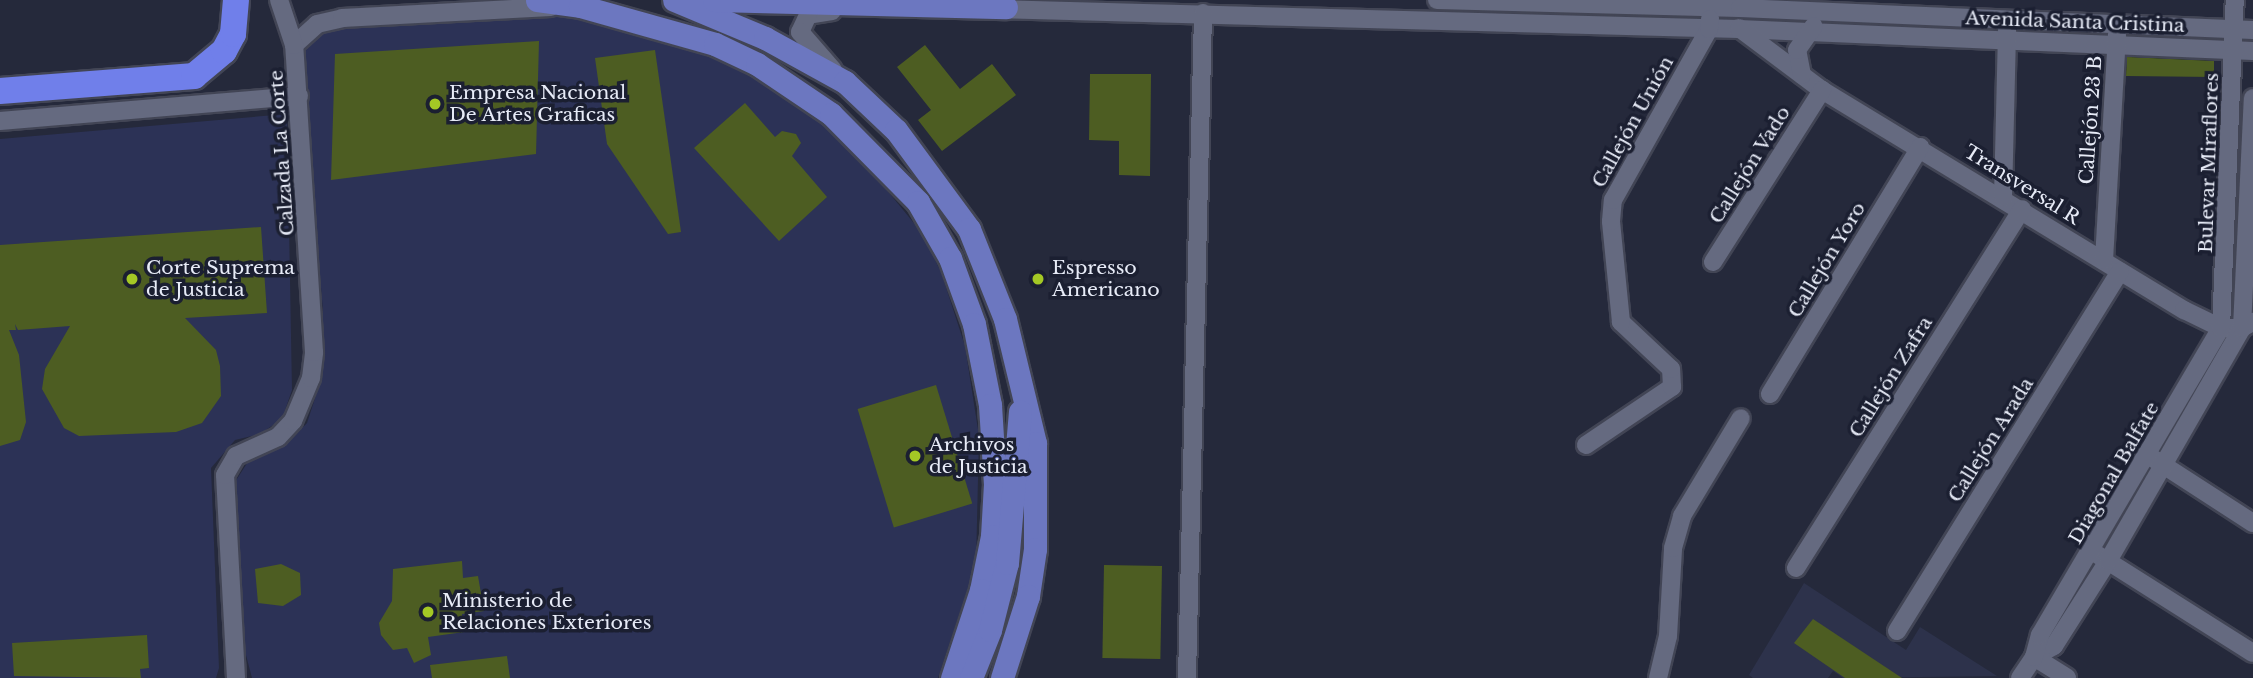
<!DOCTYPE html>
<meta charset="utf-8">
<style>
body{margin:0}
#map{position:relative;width:2253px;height:678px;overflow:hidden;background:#25293b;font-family:"Libre Baskerville",serif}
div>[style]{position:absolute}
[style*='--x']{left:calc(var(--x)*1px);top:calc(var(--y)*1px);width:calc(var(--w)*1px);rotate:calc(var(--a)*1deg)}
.built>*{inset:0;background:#2d324b}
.green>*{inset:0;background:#2c3256}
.building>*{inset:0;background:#4d5d22;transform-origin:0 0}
.roads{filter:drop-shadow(2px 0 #424555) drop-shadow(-2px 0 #424555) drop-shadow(0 2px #424555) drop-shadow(0 -2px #424555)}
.minor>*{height:18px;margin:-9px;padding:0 9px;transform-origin:9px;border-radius:9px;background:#656a80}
.major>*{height:23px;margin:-11.5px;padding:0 11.5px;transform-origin:11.5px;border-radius:11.5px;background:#6c77c0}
.highway>*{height:26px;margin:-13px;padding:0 13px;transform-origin:13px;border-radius:13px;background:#707fea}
.dots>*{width:19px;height:19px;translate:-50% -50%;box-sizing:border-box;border:4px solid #1b1f31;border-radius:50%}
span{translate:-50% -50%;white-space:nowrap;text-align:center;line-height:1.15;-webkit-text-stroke:7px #1b1f31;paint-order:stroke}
.street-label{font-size:19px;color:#e7ebf7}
.poi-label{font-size:19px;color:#e7ebf7}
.left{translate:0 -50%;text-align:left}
</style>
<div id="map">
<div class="built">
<div style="clip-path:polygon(1804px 583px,1906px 650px,1920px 627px,1997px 676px,1843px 678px,1833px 671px,1828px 678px,1753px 678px,1749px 675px)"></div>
</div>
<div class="green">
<div style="clip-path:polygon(578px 11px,709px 51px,775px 84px,840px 133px,922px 233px,941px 272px,965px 346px,979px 436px,976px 564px,938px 678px,252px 678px,241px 636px,235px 482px,251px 457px,288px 443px,307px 423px,319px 386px,323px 311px,301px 55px,313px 35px,329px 25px)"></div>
<div style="clip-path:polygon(287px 114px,292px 390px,282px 419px,260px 434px,235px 440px,211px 468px,219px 668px,216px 678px,0 678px,0 139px)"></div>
</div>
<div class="building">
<div style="clip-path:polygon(539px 41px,536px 154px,331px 180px,335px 54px)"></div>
<div style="clip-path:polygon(925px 45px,960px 89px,992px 64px,1016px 95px,942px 151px,918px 120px,931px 110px,897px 67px)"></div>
<div style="clip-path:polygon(655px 50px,681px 232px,668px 234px,607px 144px,595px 58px)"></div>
<div style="clip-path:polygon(2127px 57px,2214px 61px,2214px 77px,2126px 76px)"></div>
<div style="clip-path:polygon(1090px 74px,1151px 74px,1150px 176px,1119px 175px,1119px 141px,1089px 140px)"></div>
<div style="clip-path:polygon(745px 103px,775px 137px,782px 131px,796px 134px,801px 143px,792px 156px,827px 197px,779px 241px,694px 148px)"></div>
<div style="clip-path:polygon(261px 227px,267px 313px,185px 318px,216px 350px,220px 366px,221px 396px,202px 423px,176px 432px,79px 436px,64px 428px,42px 389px,45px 369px,70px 326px,18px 330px,15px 324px,16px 330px,9px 330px,19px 355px,26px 422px,20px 440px,0 446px,0 245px)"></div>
<div style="left:936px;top:385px;width:124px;height:82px;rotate:73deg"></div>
<div style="clip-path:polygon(462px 561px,463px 578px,478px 576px,484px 611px,462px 614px,464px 632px,428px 637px,431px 655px,414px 663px,407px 648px,393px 650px,381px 635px,379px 623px,392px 601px,393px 569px)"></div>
<div style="clip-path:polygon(281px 564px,300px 573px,301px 595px,283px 606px,258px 603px,255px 569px)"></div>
<div style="left:1104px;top:565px;width:58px;height:93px;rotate:1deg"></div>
<div style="clip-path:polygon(1813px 619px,1902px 678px,1845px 678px,1794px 643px)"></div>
<div style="clip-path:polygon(147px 635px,149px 668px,140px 669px,141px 678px,14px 676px,12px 643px)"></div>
<div style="clip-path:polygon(507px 656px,510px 678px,432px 678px,430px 665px)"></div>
</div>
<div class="roads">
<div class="minor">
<div style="--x:1437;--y:0;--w:303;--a:1.5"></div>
<div style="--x:1740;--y:8;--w:513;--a:2.46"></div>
<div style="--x:995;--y:9;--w:744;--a:1.54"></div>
<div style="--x:1739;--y:29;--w:514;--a:2.45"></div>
<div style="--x:832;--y:11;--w:24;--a:171"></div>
<div style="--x:808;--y:15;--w:19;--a:115"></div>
<div style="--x:800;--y:32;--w:50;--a:49"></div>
<div style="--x:1739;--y:28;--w:104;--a:36.8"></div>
<div style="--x:1822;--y:90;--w:424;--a:31.3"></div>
<div style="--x:2184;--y:310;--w:41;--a:25.9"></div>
<div style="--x:2221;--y:328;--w:21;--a:0"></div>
<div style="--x:2242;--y:328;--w:13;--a:-29"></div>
<div style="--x:294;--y:45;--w:31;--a:-42"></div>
<div style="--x:317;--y:24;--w:26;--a:-13"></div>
<div style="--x:342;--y:18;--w:209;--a:-3"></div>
<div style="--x:1802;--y:75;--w:25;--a:-101"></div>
<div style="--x:1797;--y:50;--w:29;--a:-55"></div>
<div style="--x:0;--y:121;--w:300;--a:-4.8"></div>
<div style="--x:2003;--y:197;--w:168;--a:-88.6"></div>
<div style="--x:2104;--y:260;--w:226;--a:-86.7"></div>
<div style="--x:1713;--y:262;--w:204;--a:-57.6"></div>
<div style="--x:1770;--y:394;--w:289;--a:-58.7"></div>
<div style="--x:1586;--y:445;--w:104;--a:-34"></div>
<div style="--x:1672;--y:387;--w:18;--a:-93"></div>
<div style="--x:1671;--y:369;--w:69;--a:-136.8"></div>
<div style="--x:1621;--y:322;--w:101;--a:-95.7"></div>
<div style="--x:1611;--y:221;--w:21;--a:-85"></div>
<div style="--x:1613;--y:200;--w:196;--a:-60.7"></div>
<div style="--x:1709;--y:29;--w:10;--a:-84"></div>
<div style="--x:2154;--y:459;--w:118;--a:32.9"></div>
<div style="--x:2098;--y:555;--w:183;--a:32.3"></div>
<div style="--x:1796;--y:568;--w:424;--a:-57.8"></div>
<div style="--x:1897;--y:631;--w:423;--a:-58.2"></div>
<div style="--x:2034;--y:657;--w:23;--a:-29"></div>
<div style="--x:2054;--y:646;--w:101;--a:-57.6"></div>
<div style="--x:2108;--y:561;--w:269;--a:-60.1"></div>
<div style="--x:2242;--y:328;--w:230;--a:-87.3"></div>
<div style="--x:2034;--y:657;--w:39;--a:32"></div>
<div style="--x:236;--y:678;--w:203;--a:-93.1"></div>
<div style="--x:225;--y:475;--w:22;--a:-60"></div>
<div style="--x:236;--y:456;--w:46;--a:-24.3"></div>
<div style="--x:278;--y:437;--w:22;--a:-47"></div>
<div style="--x:293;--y:421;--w:47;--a:-67.3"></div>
<div style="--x:311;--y:378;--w:26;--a:-83"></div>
<div style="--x:314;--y:352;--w:308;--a:-93.7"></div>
<div style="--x:294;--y:45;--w:47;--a:-108.4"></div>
<div style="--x:1187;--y:678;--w:665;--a:-88.62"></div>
<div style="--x:1658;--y:678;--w:43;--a:-76.6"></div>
<div style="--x:1668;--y:636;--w:88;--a:-86.7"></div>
<div style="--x:1673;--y:548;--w:33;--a:-74"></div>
<div style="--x:1682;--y:516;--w:114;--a:-59"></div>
<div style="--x:2020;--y:678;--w:25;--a:-56"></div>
<div style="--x:2034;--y:657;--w:23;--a:-75"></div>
<div style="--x:2040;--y:635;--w:356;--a:-59.5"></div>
<div style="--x:2221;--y:328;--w:328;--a:-87.6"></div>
</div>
<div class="major">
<div style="--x:537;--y:0;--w:43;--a:7.9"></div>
<div style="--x:580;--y:6;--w:140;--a:15.7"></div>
<div style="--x:715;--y:44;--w:47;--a:25.5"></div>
<div style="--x:757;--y:64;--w:89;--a:34"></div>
<div style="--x:831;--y:114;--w:124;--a:45.3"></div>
<div style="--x:918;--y:202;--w:64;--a:60.3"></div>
<div style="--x:950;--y:258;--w:70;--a:70"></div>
<div style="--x:974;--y:324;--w:83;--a:78.8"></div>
<div style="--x:990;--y:405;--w:79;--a:86.4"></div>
<div style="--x:995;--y:484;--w:52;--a:93.3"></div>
<div style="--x:992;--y:536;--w:55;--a:101.5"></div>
<div style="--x:981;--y:590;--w:93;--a:108.2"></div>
<div style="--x:674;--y:0;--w:99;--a:22.7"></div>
<div style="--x:765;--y:38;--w:91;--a:28.8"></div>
<div style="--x:845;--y:82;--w:70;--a:43.3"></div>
<div style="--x:896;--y:130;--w:123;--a:53.6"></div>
<div style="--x:969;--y:229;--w:97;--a:68.2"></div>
<div style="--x:1005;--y:319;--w:128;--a:76.4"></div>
<div style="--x:1035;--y:443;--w:106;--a:90"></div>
<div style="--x:1035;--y:549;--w:48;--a:98.5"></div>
<div style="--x:1028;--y:596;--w:86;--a:107.6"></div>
<div style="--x:714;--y:0;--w:292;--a:1.4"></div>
<div style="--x:971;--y:678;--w:52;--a:-68.4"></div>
<div style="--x:990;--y:630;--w:69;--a:-75.8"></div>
<div style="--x:1007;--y:563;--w:152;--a:-85.1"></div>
</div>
<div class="highway">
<div style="--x:0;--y:91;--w:195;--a:-4.4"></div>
<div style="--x:194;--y:76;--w:39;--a:-40"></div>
<div style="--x:224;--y:51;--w:19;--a:-62"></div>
<div style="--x:233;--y:34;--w:34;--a:-85"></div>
</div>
</div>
<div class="dots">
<div style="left:435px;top:104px;background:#a4c825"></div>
<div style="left:132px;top:279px;background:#a4c825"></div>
<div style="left:1038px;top:279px;background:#a4c825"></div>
<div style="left:915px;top:456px;background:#a4c825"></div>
<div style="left:428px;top:612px;background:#a4c825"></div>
</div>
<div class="street-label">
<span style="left:2075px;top:22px;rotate:2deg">Avenida Santa Cristina</span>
<span style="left:2091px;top:120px;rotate:-86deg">Callejón 23 B</span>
<span style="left:1633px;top:122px;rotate:-61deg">Callejón Unión</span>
<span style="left:282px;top:153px;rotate:-94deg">Calzada La Corte</span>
<span style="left:2209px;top:163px;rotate:-88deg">Bulevar Miraflores</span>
<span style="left:1750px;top:165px;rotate:-58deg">Callejón Vado</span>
<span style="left:2022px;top:185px;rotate:32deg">Transversal R</span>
<span style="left:1827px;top:260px;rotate:-59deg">Callejón Yoro</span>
<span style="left:1891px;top:377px;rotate:-58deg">Callejón Zafra</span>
<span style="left:1991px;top:440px;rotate:-58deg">Callejón Arada</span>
<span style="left:2114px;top:473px;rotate:-60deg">Diagonal Balfate</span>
</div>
<div class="poi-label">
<span class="left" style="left:449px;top:104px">Empresa Nacional<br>De Artes Graficas</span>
<span class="left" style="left:146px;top:279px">Corte Suprema<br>de Justicia</span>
<span class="left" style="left:1052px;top:279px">Espresso<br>Americano</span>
<span class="left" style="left:929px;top:456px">Archivos<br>de Justicia</span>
<span class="left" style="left:442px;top:612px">Ministerio de<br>Relaciones Exteriores</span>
</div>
</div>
